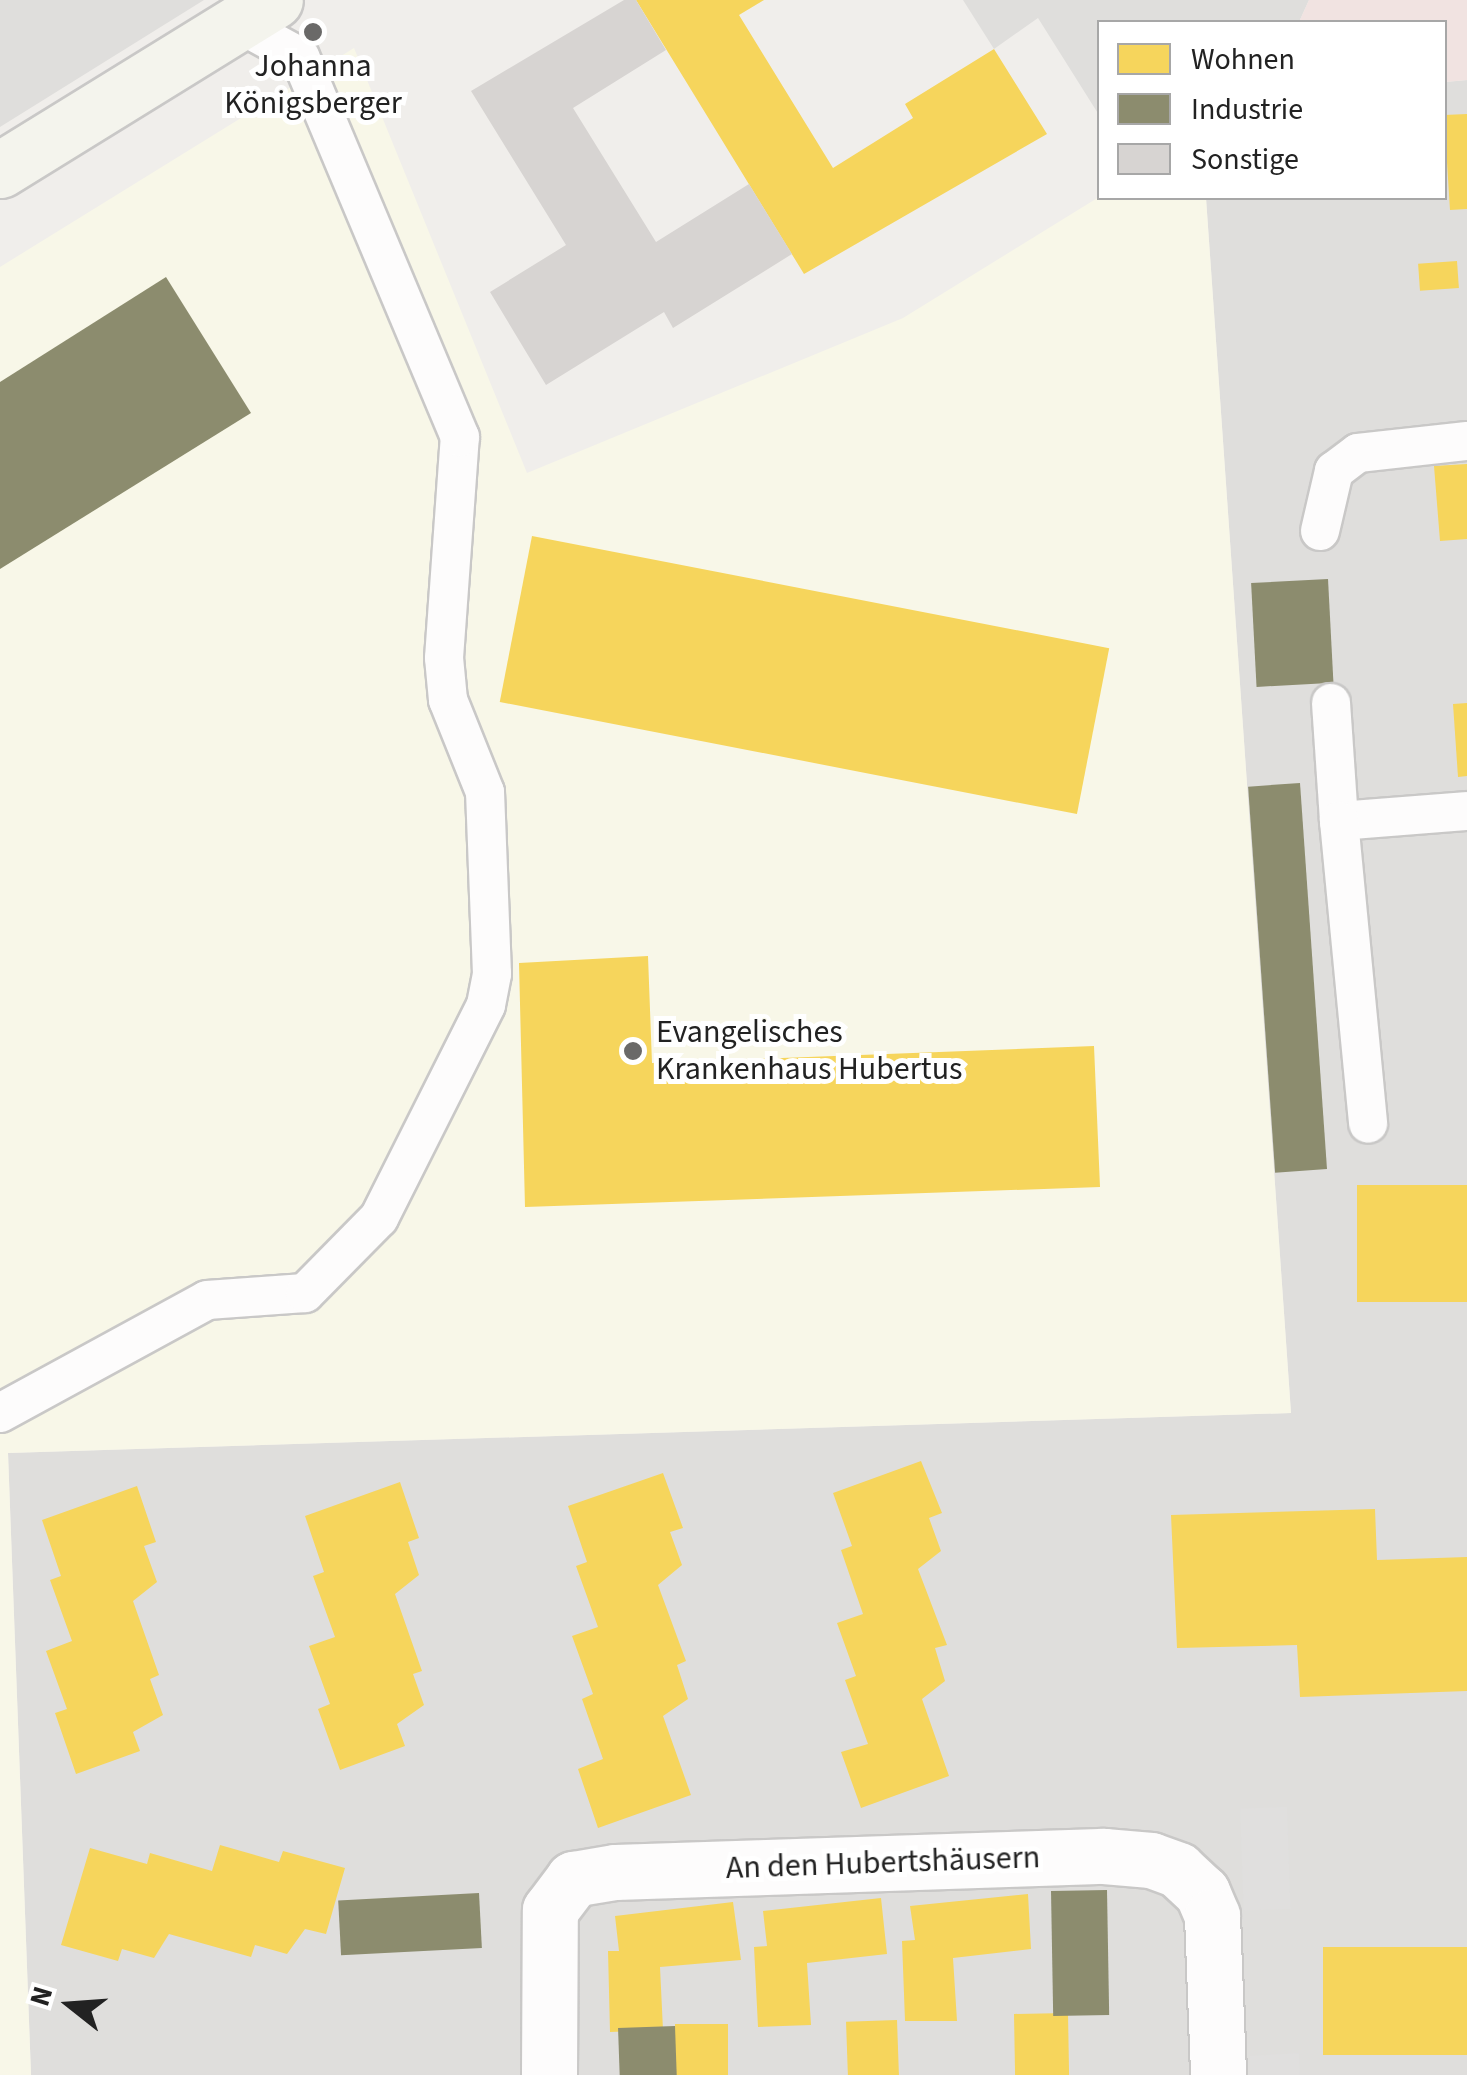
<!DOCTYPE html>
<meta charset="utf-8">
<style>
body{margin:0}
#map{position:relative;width:1467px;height:2075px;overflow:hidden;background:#f0eeeb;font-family:"Source Sans 3",sans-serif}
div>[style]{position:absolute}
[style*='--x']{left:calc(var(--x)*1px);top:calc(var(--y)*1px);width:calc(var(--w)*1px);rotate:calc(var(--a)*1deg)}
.residential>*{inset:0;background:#dfdedc}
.commercial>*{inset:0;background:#f1e3e1}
.education>*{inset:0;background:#f8f7e8}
.parking>*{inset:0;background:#e0dfde;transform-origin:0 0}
.homes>*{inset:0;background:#f6d55c;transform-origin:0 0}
.industry>*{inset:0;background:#8c8c6e;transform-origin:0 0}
.building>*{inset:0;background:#d7d4d2}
.roads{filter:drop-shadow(2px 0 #c9c8c7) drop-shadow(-2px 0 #c9c8c7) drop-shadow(0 2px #c9c8c7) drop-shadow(0 -2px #c9c8c7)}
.lane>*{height:38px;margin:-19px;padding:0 19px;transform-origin:19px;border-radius:19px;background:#fdfcfc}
.street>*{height:55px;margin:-27.5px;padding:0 27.5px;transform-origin:27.5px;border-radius:27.5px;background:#fdfcfc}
.secondary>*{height:55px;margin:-27.5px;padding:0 27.5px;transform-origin:27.5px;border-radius:27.5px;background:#f4f4ed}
.dots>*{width:28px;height:28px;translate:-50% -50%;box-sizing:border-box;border:5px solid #fff;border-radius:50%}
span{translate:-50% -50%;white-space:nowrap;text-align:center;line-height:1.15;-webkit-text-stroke:10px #fff;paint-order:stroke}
.poi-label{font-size:32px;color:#222}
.left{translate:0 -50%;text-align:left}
.street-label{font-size:32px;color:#222}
.legend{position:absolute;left:1097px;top:20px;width:350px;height:180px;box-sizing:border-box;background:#fff;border:2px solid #a7a7a7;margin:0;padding:12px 18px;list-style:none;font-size:30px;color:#222}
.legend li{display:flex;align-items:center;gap:20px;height:50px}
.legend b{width:50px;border:2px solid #a7a7a7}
.north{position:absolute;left:20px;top:1955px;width:100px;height:100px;-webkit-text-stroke:8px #fff;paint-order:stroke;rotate:287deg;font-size:28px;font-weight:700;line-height:40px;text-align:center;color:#222}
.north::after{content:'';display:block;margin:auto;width:35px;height:45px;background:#222;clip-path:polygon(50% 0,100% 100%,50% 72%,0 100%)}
</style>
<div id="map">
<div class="residential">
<div style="clip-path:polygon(0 0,204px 0,0 127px)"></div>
<div style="clip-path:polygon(963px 0,1309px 0,1299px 22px,1100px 22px,1099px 115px,1038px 18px,994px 49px)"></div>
<div style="clip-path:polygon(1467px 80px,1467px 2075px,31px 2075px,8px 1453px,1291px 1413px,1206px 198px,1444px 198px,1445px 82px)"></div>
</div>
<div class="commercial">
<div style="clip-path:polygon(1309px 0,1467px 0,1467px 80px,1445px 82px,1444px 22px,1299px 22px)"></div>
</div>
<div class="education">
<div style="clip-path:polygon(354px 48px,527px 473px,903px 318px,1099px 197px,1206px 198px,1291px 1413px,8px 1453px,31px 2075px,0 2075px,0 267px)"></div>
</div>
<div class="parking">
<div style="left:1287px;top:1807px;width:102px;height:47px;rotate:88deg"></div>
<div style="clip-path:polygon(1299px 2053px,1300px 2075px,1250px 2075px,1250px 2056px)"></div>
</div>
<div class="homes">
<div style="clip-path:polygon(636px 0,764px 0,739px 15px,833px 168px,913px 118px,905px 104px,994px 49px,1047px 134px,804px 274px)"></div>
<div style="clip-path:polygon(1467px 114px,1467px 209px,1450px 210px,1444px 115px)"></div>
<div style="left:1457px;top:261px;width:27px;height:39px;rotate:86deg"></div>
<div style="clip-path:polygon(1467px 464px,1467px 539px,1440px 541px,1434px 466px)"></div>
<div style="left:532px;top:536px;width:588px;height:169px;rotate:11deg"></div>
<div style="clip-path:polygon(1467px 703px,1467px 776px,1458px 777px,1453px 704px)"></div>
<div style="clip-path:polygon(648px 956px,652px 1063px,1094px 1046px,1100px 1187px,525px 1207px,519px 963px)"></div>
<div style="left:1467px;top:1185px;width:117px;height:110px;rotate:90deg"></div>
<div style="clip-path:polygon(921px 1461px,942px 1513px,929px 1518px,941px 1551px,918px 1569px,947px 1645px,935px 1648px,945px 1681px,922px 1699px,949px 1776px,861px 1808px,841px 1752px,868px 1744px,845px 1680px,856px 1676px,837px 1623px,863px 1614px,841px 1550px,852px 1546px,833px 1493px)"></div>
<div style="clip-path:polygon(663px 1473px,683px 1528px,670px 1532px,682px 1565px,658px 1585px,686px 1661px,677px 1665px,688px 1699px,663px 1716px,691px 1795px,598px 1828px,578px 1769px,603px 1759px,582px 1699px,593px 1694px,572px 1636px,598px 1627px,576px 1566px,587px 1562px,568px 1506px)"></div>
<div style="clip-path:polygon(400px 1482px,419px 1538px,408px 1542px,419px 1575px,395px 1594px,422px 1671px,413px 1674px,424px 1705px,397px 1724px,405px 1746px,340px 1770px,318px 1709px,330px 1704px,309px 1646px,335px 1637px,313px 1576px,324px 1572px,305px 1516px)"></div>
<div style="clip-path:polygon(137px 1486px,156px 1542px,144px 1546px,157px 1582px,133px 1601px,159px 1675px,150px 1679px,163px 1715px,133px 1732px,140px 1751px,76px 1774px,55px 1713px,67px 1709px,46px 1651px,72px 1641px,50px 1580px,61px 1576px,42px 1520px)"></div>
<div style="clip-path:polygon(1375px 1509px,1377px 1560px,1467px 1557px,1467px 1691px,1300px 1697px,1297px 1645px,1177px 1648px,1171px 1515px)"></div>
<div style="clip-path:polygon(220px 1845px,279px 1862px,283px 1851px,345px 1868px,326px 1934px,305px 1929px,287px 1954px,255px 1945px,251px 1957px,169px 1934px,154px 1958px,122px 1949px,118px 1961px,61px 1945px,90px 1848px,147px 1864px,150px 1853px,212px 1871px)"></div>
<div style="clip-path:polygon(1028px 1894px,1031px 1949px,953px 1958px,957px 2021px,905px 2021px,902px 1941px,915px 1940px,910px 1906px)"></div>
<div style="clip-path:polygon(881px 1898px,887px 1954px,807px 1963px,811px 2025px,758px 2027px,754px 1947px,767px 1946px,763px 1911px)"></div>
<div style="clip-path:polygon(733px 1902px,741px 1960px,660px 1967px,663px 2030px,610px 2032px,608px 1951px,619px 1951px,615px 1916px)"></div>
<div style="left:1467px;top:1947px;width:108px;height:144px;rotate:90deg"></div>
<div style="left:1068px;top:2013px;width:62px;height:54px;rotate:89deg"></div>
<div style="left:897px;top:2020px;width:55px;height:51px;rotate:88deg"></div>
<div style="left:728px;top:2024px;width:51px;height:53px;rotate:90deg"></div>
</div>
<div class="industry">
<div style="clip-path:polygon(166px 277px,251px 413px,0 569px,0 382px)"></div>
<div style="left:1328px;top:579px;width:104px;height:77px;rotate:87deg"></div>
<div style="left:1300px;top:783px;width:387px;height:52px;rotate:86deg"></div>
<div style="left:1107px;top:1890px;width:125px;height:56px;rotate:89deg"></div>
<div style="left:479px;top:1893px;width:55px;height:141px;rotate:87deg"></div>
<div style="left:675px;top:2026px;width:49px;height:57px;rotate:88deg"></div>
</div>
<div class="building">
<div style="clip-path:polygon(624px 0,636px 0,666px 50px,573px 108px,656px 242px,749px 184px,792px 254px,673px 328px,664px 312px,546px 385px,490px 292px,566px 245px,471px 91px)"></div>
</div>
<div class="roads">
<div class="lane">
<div style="--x:1320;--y:531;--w:62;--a:-76.9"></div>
<div style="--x:1334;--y:471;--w:30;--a:-37"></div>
<div style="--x:1358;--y:453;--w:110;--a:-6.3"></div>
<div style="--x:1331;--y:703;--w:118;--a:86.1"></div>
<div style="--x:1339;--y:821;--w:128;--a:-4.5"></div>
<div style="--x:1339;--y:821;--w:304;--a:84.5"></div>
<div style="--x:0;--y:1413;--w:236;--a:-28.6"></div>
<div style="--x:207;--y:1300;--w:98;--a:-4.1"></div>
<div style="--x:305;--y:1293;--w:105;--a:-45.4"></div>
<div style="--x:379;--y:1218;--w:238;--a:-63.3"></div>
<div style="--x:486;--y:1005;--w:32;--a:-79"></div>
<div style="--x:492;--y:974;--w:182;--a:-92.2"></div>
<div style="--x:485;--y:792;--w:99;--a:-111.9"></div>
<div style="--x:448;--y:700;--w:42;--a:-95.4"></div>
<div style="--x:444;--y:658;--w:222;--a:-85.9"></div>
<div style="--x:460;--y:437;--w:412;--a:-112.8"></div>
<div style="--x:300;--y:57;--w:71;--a:-151.3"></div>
</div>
<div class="street">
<div style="--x:549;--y:2075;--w:165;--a:-89.7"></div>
<div style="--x:550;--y:1910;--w:39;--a:-53"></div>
<div style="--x:573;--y:1879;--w:43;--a:-9.5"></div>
<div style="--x:615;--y:1872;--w:489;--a:-1.9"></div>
<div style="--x:1104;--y:1856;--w:47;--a:4.9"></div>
<div style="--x:1151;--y:1860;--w:29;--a:20"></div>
<div style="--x:1178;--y:1870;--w:33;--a:43"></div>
<div style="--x:1202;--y:1892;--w:26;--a:67"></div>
<div style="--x:1212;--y:1916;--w:159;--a:87.8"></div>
</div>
<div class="secondary">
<div style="--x:0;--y:170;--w:323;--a:-31.7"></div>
</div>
</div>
<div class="dots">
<div style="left:313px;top:32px;background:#6a6968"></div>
<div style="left:633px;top:1051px;background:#6a6968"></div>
</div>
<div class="poi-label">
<span style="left:313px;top:85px">Johanna<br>Königsberger</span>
<span class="left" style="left:656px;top:1051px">Evangelisches<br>Krankenhaus Hubertus</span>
</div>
<div class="street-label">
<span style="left:883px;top:1863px;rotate:-2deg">An den Hubertshäusern</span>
</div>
<ul class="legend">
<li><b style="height:28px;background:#f6d55c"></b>Wohnen</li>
<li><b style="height:28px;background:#8c8c6e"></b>Industrie</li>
<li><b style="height:28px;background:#d7d4d2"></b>Sonstige</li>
</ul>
<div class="north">N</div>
</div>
